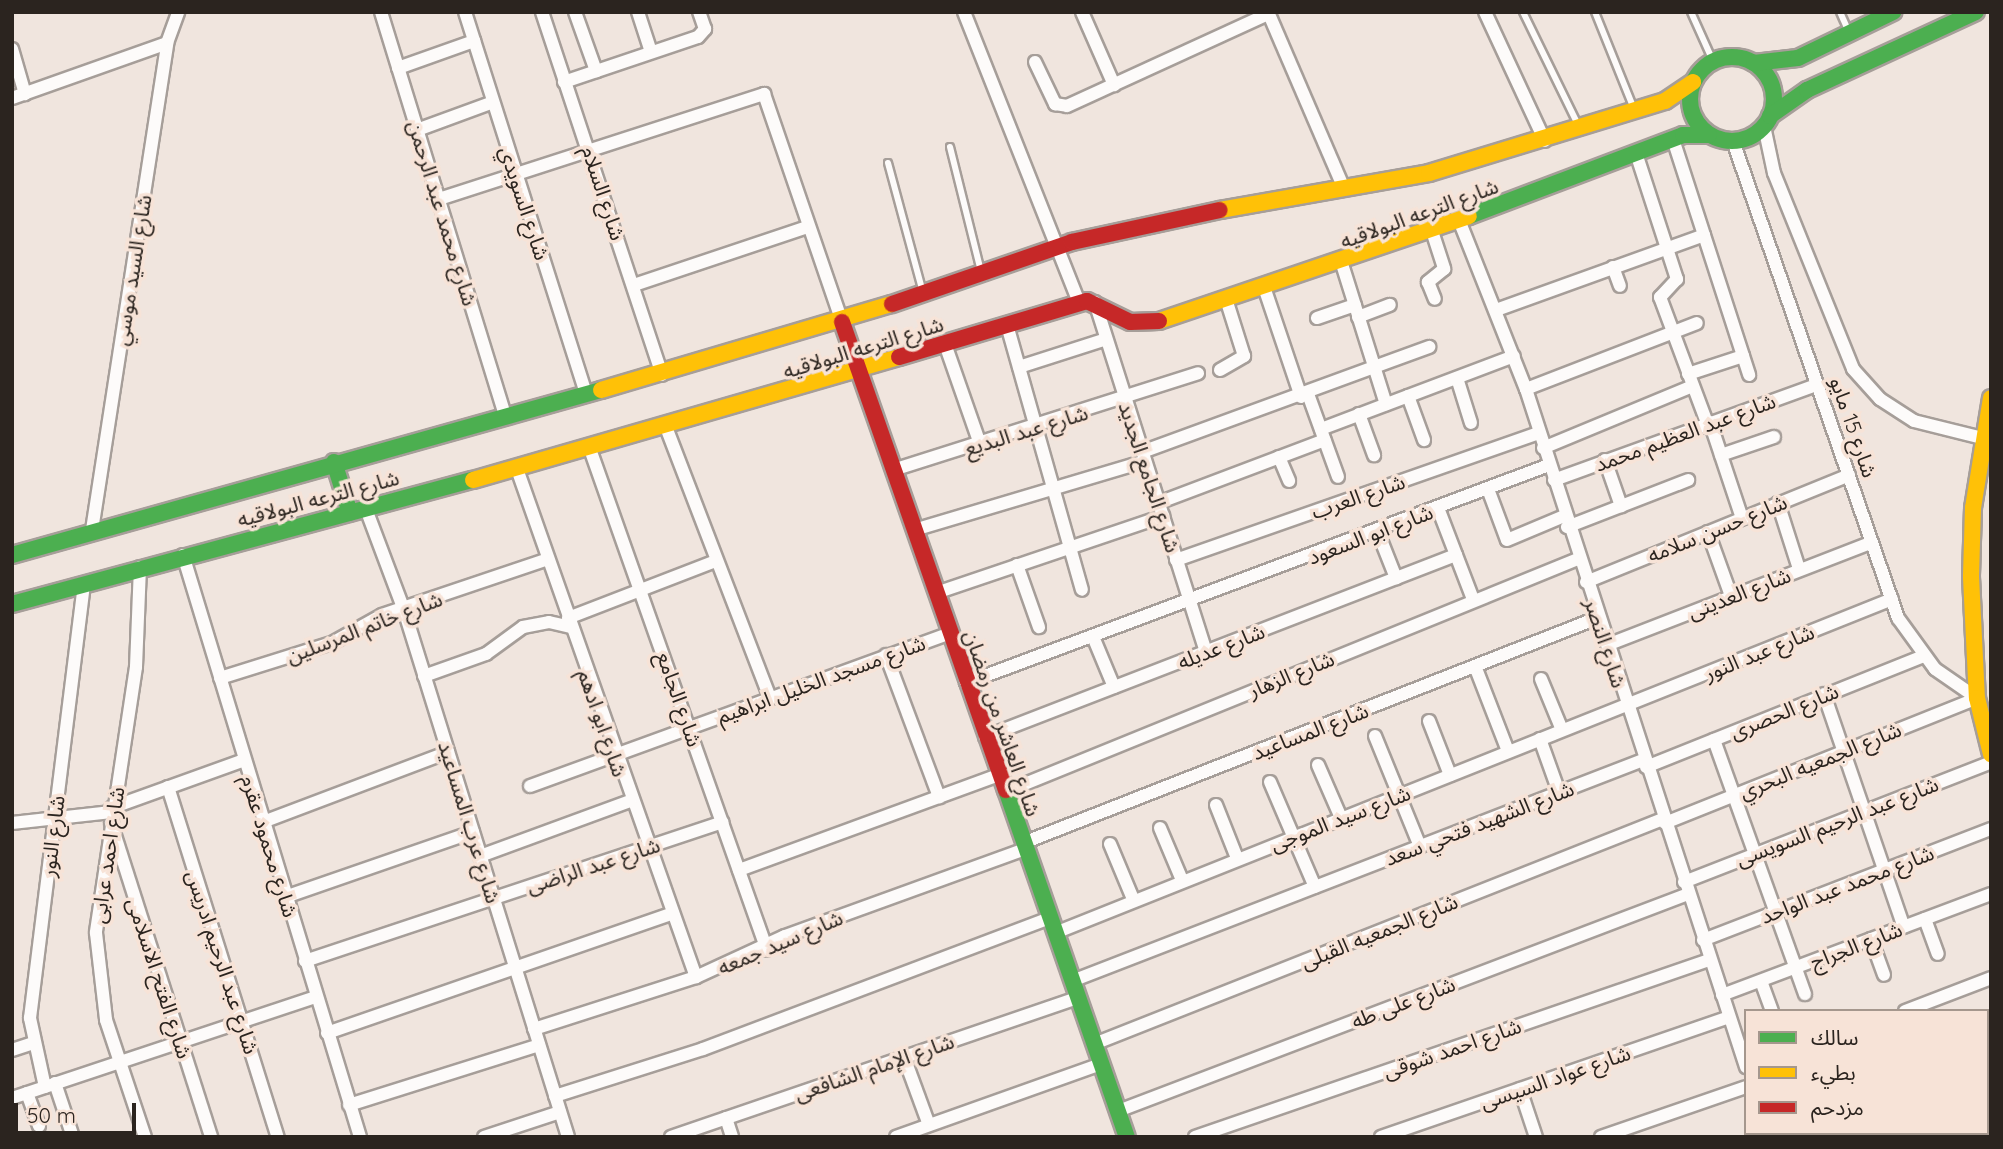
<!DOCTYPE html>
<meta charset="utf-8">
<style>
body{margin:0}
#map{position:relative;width:2003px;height:1149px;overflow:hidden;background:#f0e5de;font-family:Quicksand,"Noto Sans Arabic",sans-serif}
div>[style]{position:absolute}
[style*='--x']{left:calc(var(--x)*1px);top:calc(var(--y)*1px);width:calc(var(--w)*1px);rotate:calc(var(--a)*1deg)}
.roads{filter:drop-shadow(2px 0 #a69e99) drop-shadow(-2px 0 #a69e99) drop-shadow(0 2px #a69e99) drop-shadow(0 -2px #a69e99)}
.lane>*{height:6px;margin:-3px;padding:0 3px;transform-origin:3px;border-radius:3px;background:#fdfbfa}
.street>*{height:12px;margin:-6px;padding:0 6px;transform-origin:6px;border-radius:6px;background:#fdfbfa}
.fast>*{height:16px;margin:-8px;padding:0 8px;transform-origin:8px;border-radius:8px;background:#4caf50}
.fast>.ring{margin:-8px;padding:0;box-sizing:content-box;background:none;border:16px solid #4caf50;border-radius:50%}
.slow>*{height:16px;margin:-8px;padding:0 8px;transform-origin:8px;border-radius:8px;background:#ffc107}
.jam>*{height:16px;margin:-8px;padding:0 8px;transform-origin:8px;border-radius:8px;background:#c62828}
span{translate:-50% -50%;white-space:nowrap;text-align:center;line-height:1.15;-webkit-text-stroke:7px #f7e3d7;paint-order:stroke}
.street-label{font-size:21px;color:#2b241f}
.frame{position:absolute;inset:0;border:14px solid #2b241f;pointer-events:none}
.legend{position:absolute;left:1744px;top:1009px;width:245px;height:126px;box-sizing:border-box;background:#f7e3d7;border:2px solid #a5978d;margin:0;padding:9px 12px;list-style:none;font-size:21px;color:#2b241f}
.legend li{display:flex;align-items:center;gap:14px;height:35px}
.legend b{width:35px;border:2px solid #a5978d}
.scale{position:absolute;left:14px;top:1103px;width:122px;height:32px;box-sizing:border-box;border:4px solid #2b241f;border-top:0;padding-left:9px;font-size:21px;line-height:24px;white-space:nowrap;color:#2b241f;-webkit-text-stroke:5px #f7e3d7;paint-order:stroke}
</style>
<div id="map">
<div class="roads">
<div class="lane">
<div style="--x:1523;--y:12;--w:128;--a:64"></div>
<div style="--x:1595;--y:12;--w:105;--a:68.1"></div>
<div style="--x:1691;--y:12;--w:54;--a:65.8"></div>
<div style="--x:1840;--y:12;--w:20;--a:66"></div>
<div style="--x:950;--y:147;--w:128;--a:76"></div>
<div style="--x:888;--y:163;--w:135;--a:74.9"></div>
</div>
<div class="street">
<div style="--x:381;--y:12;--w:421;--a:72.9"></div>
<div style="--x:465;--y:12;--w:401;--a:72.4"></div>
<div style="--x:542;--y:12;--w:382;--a:71.7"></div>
<div style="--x:575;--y:12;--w:63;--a:70.4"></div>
<div style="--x:638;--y:12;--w:42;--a:72"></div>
<div style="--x:964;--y:12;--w:313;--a:68.4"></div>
<div style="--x:1082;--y:12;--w:80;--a:66.3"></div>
<div style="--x:1268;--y:12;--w:187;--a:66.7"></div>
<div style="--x:1485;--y:12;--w:142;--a:65.1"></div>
<div style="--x:12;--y:49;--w:47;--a:73.9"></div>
<div style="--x:1035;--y:62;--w:47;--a:64.5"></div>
<div style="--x:1055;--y:104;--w:12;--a:9"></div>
<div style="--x:1067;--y:106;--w:221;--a:-24.6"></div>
<div style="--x:398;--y:68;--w:81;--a:-19.6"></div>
<div style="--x:564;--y:82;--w:141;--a:-18.6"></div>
<div style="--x:698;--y:37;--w:11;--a:-49"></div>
<div style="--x:705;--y:29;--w:18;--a:-109"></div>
<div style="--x:12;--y:98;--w:164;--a:-19.5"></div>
<div style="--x:1764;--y:126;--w:48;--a:78"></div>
<div style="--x:1774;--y:173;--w:211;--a:68"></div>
<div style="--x:1853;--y:369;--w:40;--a:48"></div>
<div style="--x:1880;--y:399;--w:40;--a:32.9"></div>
<div style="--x:1914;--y:421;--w:70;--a:14"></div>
<div style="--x:417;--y:130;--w:81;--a:-20.2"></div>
<div style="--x:1673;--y:139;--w:248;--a:72.1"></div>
<div style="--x:1733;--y:141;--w:505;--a:70.92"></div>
<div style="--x:1898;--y:618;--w:63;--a:54"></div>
<div style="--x:1935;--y:669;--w:51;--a:34.6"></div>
<div style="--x:1636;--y:153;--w:133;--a:72"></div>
<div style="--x:1677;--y:279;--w:25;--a:133"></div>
<div style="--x:1660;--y:297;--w:134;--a:69.5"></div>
<div style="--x:439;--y:199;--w:342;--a:-17.9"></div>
<div style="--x:764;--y:94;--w:241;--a:71.1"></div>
<div style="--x:1459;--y:220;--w:182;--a:68.4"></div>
<div style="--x:1526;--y:389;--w:713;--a:72.02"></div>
<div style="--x:1432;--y:231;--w:40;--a:72"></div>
<div style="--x:1444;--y:269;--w:21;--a:141"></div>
<div style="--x:1428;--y:282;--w:18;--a:68"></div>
<div style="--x:1342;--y:264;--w:147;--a:72.6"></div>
<div style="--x:1613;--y:267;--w:20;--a:70"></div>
<div style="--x:634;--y:285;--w:182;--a:-18.5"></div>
<div style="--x:1264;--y:287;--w:116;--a:71.4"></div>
<div style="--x:1095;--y:302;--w:367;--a:72.4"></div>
<div style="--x:1499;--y:309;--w:218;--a:-19.8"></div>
<div style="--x:1358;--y:317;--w:34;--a:-21"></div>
<div style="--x:1317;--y:318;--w:40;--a:-18.9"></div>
<div style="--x:1007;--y:325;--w:275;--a:74.2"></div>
<div style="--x:945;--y:344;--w:106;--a:70.7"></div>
<div style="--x:1019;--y:367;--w:91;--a:-17.8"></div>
<div style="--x:1220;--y:370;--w:28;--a:-30"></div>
<div style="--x:1244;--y:356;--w:60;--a:-107.5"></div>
<div style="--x:1688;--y:374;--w:58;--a:-18.1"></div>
<div style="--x:1457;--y:378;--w:47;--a:72.7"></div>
<div style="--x:1526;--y:389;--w:183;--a:-21.1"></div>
<div style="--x:1308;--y:394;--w:88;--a:70.1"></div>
<div style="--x:1408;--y:396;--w:47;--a:70"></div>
<div style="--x:1359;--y:414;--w:44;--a:69.9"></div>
<div style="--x:1710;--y:422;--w:101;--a:71.6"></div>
<div style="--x:666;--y:427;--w:290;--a:69"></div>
<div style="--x:1321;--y:429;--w:206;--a:-20.7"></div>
<div style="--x:1543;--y:448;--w:162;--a:-22.5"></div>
<div style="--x:590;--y:449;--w:531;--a:70.54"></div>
<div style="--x:1142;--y:452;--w:306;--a:-20.1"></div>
<div style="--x:1721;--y:455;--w:56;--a:-18.8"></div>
<div style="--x:1279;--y:457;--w:26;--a:67"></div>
<div style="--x:1605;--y:460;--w:49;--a:70.8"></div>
<div style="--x:516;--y:466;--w:542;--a:70.6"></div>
<div style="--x:893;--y:470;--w:320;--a:-17.6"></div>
<div style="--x:1554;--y:480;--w:280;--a:-19.9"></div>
<div style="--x:1488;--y:489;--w:54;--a:69.6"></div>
<div style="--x:1507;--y:540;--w:62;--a:-22.8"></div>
<div style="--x:1158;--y:503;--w:178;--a:-20.7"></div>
<div style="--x:1778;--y:503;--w:69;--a:72.3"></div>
<div style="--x:1438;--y:508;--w:97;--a:69"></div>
<div style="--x:366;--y:509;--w:108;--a:69.4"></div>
<div style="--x:404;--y:610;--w:552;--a:72.71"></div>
<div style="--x:1567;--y:527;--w:130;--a:-21.2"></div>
<div style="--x:92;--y:530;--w:493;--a:-81.2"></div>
<div style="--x:167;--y:43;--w:33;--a:-70"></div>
<div style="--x:914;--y:530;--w:241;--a:-16.6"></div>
<div style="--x:1377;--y:530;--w:52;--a:68.4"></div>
<div style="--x:1708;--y:532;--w:68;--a:70.2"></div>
<div style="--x:183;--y:555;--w:608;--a:73.08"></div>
<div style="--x:1176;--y:560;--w:385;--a:-19.3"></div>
<div style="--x:1017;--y:565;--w:66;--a:70.5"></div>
<div style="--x:140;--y:567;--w:100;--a:92.3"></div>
<div style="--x:136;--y:667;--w:269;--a:98.6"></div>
<div style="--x:96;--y:933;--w:88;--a:83.4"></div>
<div style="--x:106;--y:1020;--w:123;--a:71.6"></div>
<div style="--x:1586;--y:582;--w:284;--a:-22.1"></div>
<div style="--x:936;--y:593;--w:240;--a:-18.7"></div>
<div style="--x:568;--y:618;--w:159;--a:-21.1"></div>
<div style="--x:1094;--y:639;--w:52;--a:67.4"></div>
<div style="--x:1607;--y:645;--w:284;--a:-21.2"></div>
<div style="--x:886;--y:655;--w:152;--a:69.5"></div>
<div style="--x:1475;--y:666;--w:91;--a:68.8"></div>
<div style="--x:424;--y:676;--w:66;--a:-19.5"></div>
<div style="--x:486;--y:654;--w:46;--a:-36.1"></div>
<div style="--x:523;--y:627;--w:26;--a:-11"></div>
<div style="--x:549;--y:622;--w:23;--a:13"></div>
<div style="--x:220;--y:678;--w:117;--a:-17.4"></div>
<div style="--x:332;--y:643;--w:57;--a:-29.2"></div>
<div style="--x:382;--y:615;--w:175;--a:-18.6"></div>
<div style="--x:1541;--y:679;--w:55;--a:67.6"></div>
<div style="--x:966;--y:683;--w:622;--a:-20.5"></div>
<div style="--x:1824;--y:694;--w:246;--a:71.1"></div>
<div style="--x:1429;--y:721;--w:58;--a:68.7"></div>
<div style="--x:1375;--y:736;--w:119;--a:67.8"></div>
<div style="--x:985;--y:737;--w:505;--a:-21.13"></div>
<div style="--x:1540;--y:739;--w:56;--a:70.3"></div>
<div style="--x:1714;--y:740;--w:270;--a:70.3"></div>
<div style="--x:1318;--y:765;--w:58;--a:66.5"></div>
<div style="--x:1646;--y:767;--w:298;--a:-21.8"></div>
<div style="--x:1270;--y:782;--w:114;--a:66.8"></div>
<div style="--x:530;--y:786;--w:447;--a:-20"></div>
<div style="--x:168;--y:787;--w:367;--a:72.6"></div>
<div style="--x:1005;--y:792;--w:619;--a:-22.13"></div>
<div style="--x:1216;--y:805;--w:57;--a:68.4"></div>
<div style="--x:111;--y:808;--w:141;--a:-19.8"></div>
<div style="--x:263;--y:822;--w:198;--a:-20.7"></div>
<div style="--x:12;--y:823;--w:100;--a:-6.3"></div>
<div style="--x:111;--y:823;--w:330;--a:72.3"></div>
<div style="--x:1665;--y:823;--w:336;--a:-21.8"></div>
<div style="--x:1160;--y:828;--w:56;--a:67.1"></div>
<div style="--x:1023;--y:843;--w:617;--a:-21.4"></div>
<div style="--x:1110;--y:844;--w:60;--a:67.3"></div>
<div style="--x:480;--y:856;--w:160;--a:-20.1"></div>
<div style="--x:739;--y:870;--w:277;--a:-20.1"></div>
<div style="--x:1684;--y:882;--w:330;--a:-21.3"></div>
<div style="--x:285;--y:897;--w:199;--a:-19.1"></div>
<div style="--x:1925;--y:919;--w:37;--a:70"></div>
<div style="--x:1055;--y:933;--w:901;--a:-21.75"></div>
<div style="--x:1871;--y:939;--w:38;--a:70"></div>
<div style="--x:1703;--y:940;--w:309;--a:-21.1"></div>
<div style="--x:305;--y:961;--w:440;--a:-18.4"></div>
<div style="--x:1072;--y:981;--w:612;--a:-21.16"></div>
<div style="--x:1761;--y:981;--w:32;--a:70"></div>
<div style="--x:1722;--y:995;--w:287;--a:-20.6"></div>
<div style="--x:1905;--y:1011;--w:92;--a:-21"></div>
<div style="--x:534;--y:1029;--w:170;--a:-17.8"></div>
<div style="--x:696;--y:977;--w:98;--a:-24.7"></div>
<div style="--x:785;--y:936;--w:255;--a:-19.9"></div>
<div style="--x:327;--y:1033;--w:366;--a:-19.1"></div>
<div style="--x:1987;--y:1036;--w:4;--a:-14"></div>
<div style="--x:1094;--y:1044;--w:612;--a:-21.58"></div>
<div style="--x:12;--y:1050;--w:20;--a:-18"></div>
<div style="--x:904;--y:1057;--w:72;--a:69.8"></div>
<div style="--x:55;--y:1083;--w:57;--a:71.6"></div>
<div style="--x:45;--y:1087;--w:71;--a:-102.3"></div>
<div style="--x:30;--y:1018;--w:438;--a:-82.9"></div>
<div style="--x:1520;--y:1089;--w:51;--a:71.6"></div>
<div style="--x:27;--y:1093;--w:35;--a:70"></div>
<div style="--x:555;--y:1096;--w:155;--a:-17.6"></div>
<div style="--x:703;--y:1049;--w:370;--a:-20.7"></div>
<div style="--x:12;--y:1098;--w:319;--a:-18.4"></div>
<div style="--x:349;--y:1105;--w:199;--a:-17.5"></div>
<div style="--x:1118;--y:1111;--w:610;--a:-20.84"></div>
<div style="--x:1987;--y:1111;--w:4;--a:-14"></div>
<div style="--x:726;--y:1118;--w:20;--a:72"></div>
<div style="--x:1767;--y:1133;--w:4;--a:76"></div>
<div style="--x:1986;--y:1133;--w:4;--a:76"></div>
<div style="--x:484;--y:1137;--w:80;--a:-18.2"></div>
<div style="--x:671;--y:1137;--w:430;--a:-18.9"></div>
<div style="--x:896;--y:1137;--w:218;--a:-19.6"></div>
<div style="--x:1195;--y:1137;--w:544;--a:-19"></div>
<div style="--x:1381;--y:1137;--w:368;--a:-19"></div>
<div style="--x:1601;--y:1137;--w:153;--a:-19"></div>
<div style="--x:1921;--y:1137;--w:10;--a:-24"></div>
</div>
<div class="fast">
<div class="ring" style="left:1690px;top:57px;width:68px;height:68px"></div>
<div style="--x:1754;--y:63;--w:44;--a:-6.5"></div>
<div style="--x:1798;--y:58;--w:106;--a:-25.8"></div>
<div style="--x:1770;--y:116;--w:45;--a:-35.1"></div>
<div style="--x:1807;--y:90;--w:186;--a:-24.8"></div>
<div style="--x:1469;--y:216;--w:229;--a:-20.7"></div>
<div style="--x:1683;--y:135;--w:26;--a:0"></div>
<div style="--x:334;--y:462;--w:53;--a:72.6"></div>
<div style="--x:12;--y:555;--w:612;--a:-15.65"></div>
<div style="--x:12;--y:604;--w:477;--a:-15.1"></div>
<div style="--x:1006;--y:790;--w:367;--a:70.8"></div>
</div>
<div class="slow">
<div style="--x:1220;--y:210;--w:212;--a:-10"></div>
<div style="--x:1429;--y:173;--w:247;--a:-17"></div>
<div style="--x:1665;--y:101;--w:34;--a:-34"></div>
<div style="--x:1159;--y:321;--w:327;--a:-18.7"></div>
<div style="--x:601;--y:390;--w:303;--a:-16.5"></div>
<div style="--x:1991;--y:398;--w:111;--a:99.3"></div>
<div style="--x:1973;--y:508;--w:69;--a:91.7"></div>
<div style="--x:1971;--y:577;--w:121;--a:87.2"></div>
<div style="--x:1977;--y:698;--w:58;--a:76"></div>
<div style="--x:473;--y:480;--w:443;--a:-16.1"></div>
</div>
<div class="jam">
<div style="--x:892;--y:304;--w:190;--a:-19"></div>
<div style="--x:1072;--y:242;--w:151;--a:-12.2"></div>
<div style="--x:842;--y:322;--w:496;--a:70.7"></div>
<div style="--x:899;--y:357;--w:196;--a:-16.6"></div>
<div style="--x:1087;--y:301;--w:48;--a:26"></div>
<div style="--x:1130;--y:322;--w:29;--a:-2"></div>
</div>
</div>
<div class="street-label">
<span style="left:604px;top:193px;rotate:72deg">شارع السلام</span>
<span style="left:525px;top:203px;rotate:72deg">شارع السويدي</span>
<span style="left:443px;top:213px;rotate:73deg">شارع محمد عبد الرحمن</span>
<span style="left:1419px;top:213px;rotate:-20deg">شارع الترعه البولاقيه</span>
<span style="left:132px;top:270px;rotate:-81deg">شارع السيد موسي</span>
<span style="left:863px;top:347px;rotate:-17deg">شارع الترعه البولاقيه</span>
<span style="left:1854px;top:427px;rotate:71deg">شارع 15 مايو</span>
<span style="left:1026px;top:430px;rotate:-17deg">شارع عبد البديع</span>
<span style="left:1685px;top:432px;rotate:-20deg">شارع عبد العظيم محمد</span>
<span style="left:1150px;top:477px;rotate:72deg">شارع الجامع الجديد</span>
<span style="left:1358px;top:496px;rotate:-19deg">شارع العرب</span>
<span style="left:318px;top:498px;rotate:-15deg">شارع الترعه البولاقيه</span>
<span style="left:1717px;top:528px;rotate:-22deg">شارع حسن سلامه</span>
<span style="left:1370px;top:534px;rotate:-21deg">شارع ابو السعود</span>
<span style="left:1739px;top:593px;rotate:-21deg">شارع العدينى</span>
<span style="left:364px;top:627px;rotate:-21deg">شارع خاتم المرسلين</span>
<span style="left:1606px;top:643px;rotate:72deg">شارع النصر</span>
<span style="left:1221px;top:646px;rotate:-21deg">شارع عديله</span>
<span style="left:1759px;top:652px;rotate:-22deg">شارع عبد النور</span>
<span style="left:1291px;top:674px;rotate:-22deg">شارع الزهار</span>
<span style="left:821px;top:679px;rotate:-20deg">شارع مسجد الخليل ابراهيم</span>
<span style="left:680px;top:699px;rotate:71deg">شارع الجامع</span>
<span style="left:1784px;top:711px;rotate:-22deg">شارع الحصرى</span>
<span style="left:603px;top:723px;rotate:71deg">شارع ابو ادهم</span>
<span style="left:1003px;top:723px;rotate:71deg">شارع العاشر من رمضان</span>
<span style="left:1310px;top:731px;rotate:-21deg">شارع المساعيد</span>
<span style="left:1820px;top:760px;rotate:-22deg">شارع الجمعيه البحري</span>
<span style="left:1340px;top:818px;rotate:-21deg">شارع سيد الموجى</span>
<span style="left:1837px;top:821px;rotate:-21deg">شارع عبد الرحيم السويسى</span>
<span style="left:470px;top:822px;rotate:73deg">شارع عرب المساعيد</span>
<span style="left:1479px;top:823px;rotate:-21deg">شارع الشهيد فتحي سعد</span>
<span style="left:52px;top:836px;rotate:-83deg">شارع النور</span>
<span style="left:270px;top:846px;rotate:73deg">شارع محمود عقرم</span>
<span style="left:107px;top:855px;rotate:-82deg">شارع احمد عرابى</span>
<span style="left:593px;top:865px;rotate:-18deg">شارع عبد الراضى</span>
<span style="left:1847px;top:884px;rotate:-21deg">شارع محمد عبد الواحد</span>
<span style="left:1379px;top:931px;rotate:-22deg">شارع الجمعيه القبلى</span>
<span style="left:780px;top:942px;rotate:-23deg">شارع سيد جمعه</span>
<span style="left:1856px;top:945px;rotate:-21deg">شارع الجراج</span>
<span style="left:223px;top:962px;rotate:72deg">شارع عبد الرحيم ادريس</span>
<span style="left:160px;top:978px;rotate:72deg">شارع الفتح الاسلامى</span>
<span style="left:1403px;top:1002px;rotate:-21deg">شارع على طه</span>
<span style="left:1452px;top:1048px;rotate:-19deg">شارع احمد شوقى</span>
<span style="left:874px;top:1067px;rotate:-19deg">شارع الإمام الشافعى</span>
<span style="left:1555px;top:1077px;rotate:-19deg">شارع عواد السيسى</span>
</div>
<div class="frame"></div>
<ul class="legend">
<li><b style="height:9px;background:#4caf50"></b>سالك</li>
<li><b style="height:9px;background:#ffc107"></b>بطيء</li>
<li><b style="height:9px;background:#c62828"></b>مزدحم</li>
</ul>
<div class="scale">50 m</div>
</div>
